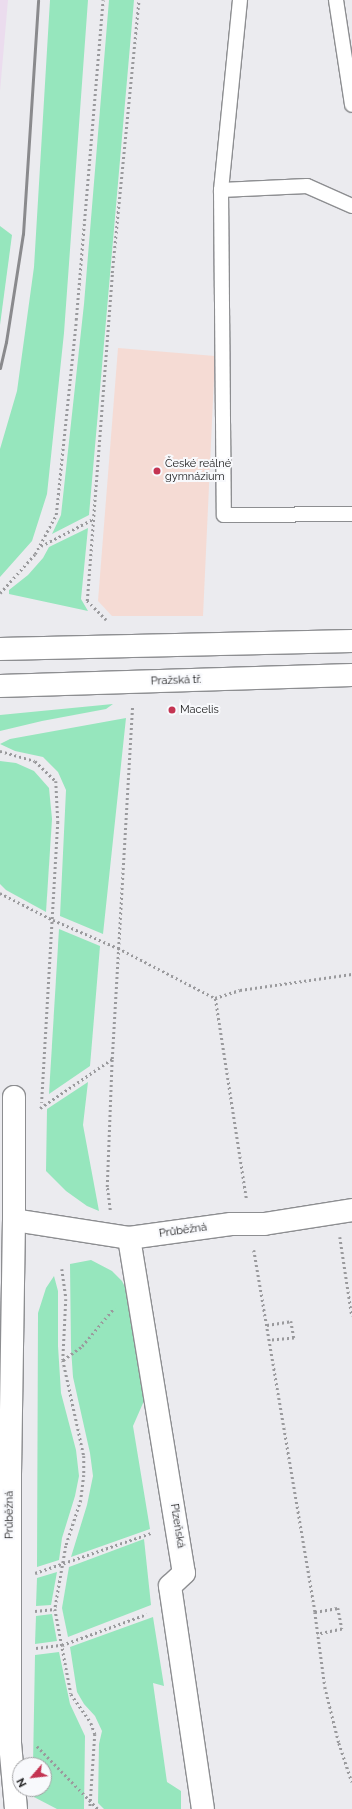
<!DOCTYPE html>
<meta charset="utf-8">
<style>
body{margin:0}
#map{position:relative;width:352px;height:1809px;overflow:hidden;background:#ebebef;font-family:Raleway,sans-serif}
div>[style]{position:absolute}
[style*='--x']{left:calc(var(--x)*1px);top:calc(var(--y)*1px);width:calc(var(--w)*1px);rotate:calc(var(--a)*1deg)}
.industrial>*{inset:0;background:#ebdcee}
.education>*{inset:0;background:#f5dbd4}
.green>*{inset:0;background:#96e6bd}
.path>*{height:2.5px;margin-top:-1.25px;transform-origin:0;background:repeating-linear-gradient(90deg,#9a9a9d 0 2px,transparent 0 5px)}
.roads{filter:drop-shadow(1px 0 #8d8e91) drop-shadow(-1px 0 #8d8e91) drop-shadow(0 1px #8d8e91) drop-shadow(0 -1px #8d8e91)}
.lane>*{height:14px;margin:-7px;padding:0 7px;transform-origin:7px;border-radius:7px;background:#fff}
.street>*{height:22px;margin:-11px;padding:0 11px;transform-origin:11px;border-radius:11px;background:#fff}
.secondary>*{height:22px;margin:-11px;padding:0 11px;transform-origin:11px;border-radius:11px;background:#fff}
.rail>*{height:3px;margin:-1.5px;padding:0 1.5px;transform-origin:1.5px;border-radius:1.5px;background:#8a8a8d}
.dots>*{width:11px;height:11px;translate:-50% -50%;box-sizing:border-box;border:2px solid #f8f9fc;border-radius:50%}
span{translate:-50% -50%;white-space:nowrap;text-align:center;line-height:1.15;-webkit-text-stroke:4px #f8f9fc;paint-order:stroke}
.poi-label{font-size:11px;color:#202021}
.left{translate:0 -50%;text-align:left}
.street-label{font-size:11px;color:#202021}
.north{position:absolute;left:12px;top:1757px;width:40px;height:40px;box-sizing:border-box;background:#f8f9fc;border:1px solid #a2a2a4;border-radius:50%;rotate:242deg;font-size:11px;font-weight:700;line-height:16px;text-align:center;color:#202021}
.north::after{content:'';display:block;margin:auto;width:14px;height:18px;background:#c43452;clip-path:polygon(50% 0,100% 100%,50% 72%,0 100%)}
</style>
<div id="map">
<div class="industrial">
<div style="clip-path:polygon(0 0,8px 0,0 91px)"></div>
</div>
<div class="education">
<div style="clip-path:polygon(118px 348px,215px 356px,203px 616px,112px 616px,98px 601px)"></div>
</div>
<div class="green">
<div style="clip-path:polygon(50px 0,88px 0,64px 333px,47px 494px,32px 541px,0 577px,0 449px,17px 391px,34px 267px)"></div>
<div style="clip-path:polygon(109px 0,134px 0,89px 515px,52px 534px,61px 515px,84px 304px)"></div>
<div style="clip-path:polygon(0 226px,12px 235px,0 325px)"></div>
<div style="clip-path:polygon(88px 528px,81px 599px,88px 611px,9px 594px,9px 590px,28px 575px,43px 558px,49px 547px)"></div>
<div style="clip-path:polygon(113px 704px,106px 709px,42px 721px,0 731px,0 715px)"></div>
<div style="clip-path:polygon(126px 718px,103px 934px,60px 916px,66px 790px,58px 772px,43px 757px,15px 751px,0 744px,10px 739px)"></div>
<div style="clip-path:polygon(0 761px,16px 763px,34px 771px,49px 788px,52px 819px,46px 912px,6px 890px,0 884px)"></div>
<div style="clip-path:polygon(59px 929px,100px 946px,90px 1066px,49px 1094px)"></div>
<div style="clip-path:polygon(88px 1082px,83px 1125px,99px 1211px,87px 1206px,66px 1191px,46px 1171px,47px 1109px)"></div>
<div style="clip-path:polygon(91px 1260px,112px 1271px,122px 1281px,131px 1299px,147px 1394px,133px 1426px,150px 1529px,71px 1557px,87px 1505px,93px 1476px,90px 1453px,73px 1377px,71px 1348px,70px 1264px)"></div>
<div style="clip-path:polygon(54px 1276px,58px 1291px,58px 1346px,61px 1393px,76px 1450px,79px 1476px,75px 1496px,62px 1538px,59px 1560px,37px 1567px,38px 1313px,46px 1288px)"></div>
<div style="clip-path:polygon(144px 1539px,151px 1605px,68px 1637px,62px 1608px,69px 1567px)"></div>
<div style="clip-path:polygon(57px 1572px,51px 1605px,36px 1606px,37px 1578px)"></div>
<div style="clip-path:polygon(52px 1614px,57px 1641px,35px 1644px,36px 1616px)"></div>
<div style="clip-path:polygon(153px 1617px,164px 1686px,153px 1683px,167px 1782px,181px 1791px,181px 1809px,104px 1809px,98px 1803px,99px 1744px,102px 1731px,95px 1716px,84px 1704px,77px 1692px,70px 1647px)"></div>
<div style="clip-path:polygon(59px 1652px,70px 1704px,85px 1736px,84px 1809px,57px 1809px,32px 1796px,32px 1789px,44px 1789px,44px 1765px,33px 1765px,35px 1655px)"></div>
</div>
<div class="path">
<div style="--x:41;--y:546;--w:59;--a:-27.4"></div>
<div style="--x:0;--y:593;--w:52;--a:-48.1"></div>
<div style="--x:35;--y:554;--w:44;--a:-61.7"></div>
<div style="--x:56;--y:515;--w:196;--a:-84.1"></div>
<div style="--x:76;--y:320;--w:321;--a:-85.2"></div>
<div style="--x:106;--y:620;--w:27;--a:-135"></div>
<div style="--x:87;--y:601;--w:329;--a:-85.6"></div>
<div style="--x:112;--y:273;--w:274;--a:-84.4"></div>
<div style="--x:0;--y:751;--w:36;--a:16"></div>
<div style="--x:35;--y:761;--w:29;--a:44"></div>
<div style="--x:56;--y:781;--w:41;--a:87.2"></div>
<div style="--x:58;--y:822;--w:281;--a:93.3"></div>
<div style="--x:0;--y:893;--w:59;--a:27"></div>
<div style="--x:53;--y:920;--w:71;--a:23.3"></div>
<div style="--x:118;--y:948;--w:109;--a:27.3"></div>
<div style="--x:40;--y:1108;--w:87;--a:-34.2"></div>
<div style="--x:246;--y:1198;--w:202;--a:-98.8"></div>
<div style="--x:215;--y:998;--w:26;--a:-18"></div>
<div style="--x:240;--y:990;--w:113;--a:-8.1"></div>
<div style="--x:110;--y:1210;--w:23;--a:-97"></div>
<div style="--x:107;--y:1187;--w:128;--a:-87.8"></div>
<div style="--x:112;--y:1059;--w:352;--a:-86.7"></div>
<div style="--x:340;--y:1237;--w:80;--a:81.4"></div>
<div style="--x:254;--y:1250;--w:367;--a:80.4"></div>
<div style="--x:315;--y:1612;--w:76;--a:82.4"></div>
<div style="--x:325;--y:1687;--w:58;--a:76"></div>
<div style="--x:339;--y:1743;--w:41;--a:71.6"></div>
<div style="--x:62;--y:1269;--w:30;--a:82"></div>
<div style="--x:66;--y:1299;--w:61;--a:92.8"></div>
<div style="--x:63;--y:1360;--w:98;--a:77.7"></div>
<div style="--x:84;--y:1456;--w:19;--a:90"></div>
<div style="--x:84;--y:1475;--w:25;--a:97"></div>
<div style="--x:81;--y:1500;--w:48;--a:108.1"></div>
<div style="--x:66;--y:1546;--w:64;--a:99.9"></div>
<div style="--x:55;--y:1609;--w:86;--a:79.3"></div>
<div style="--x:71;--y:1694;--w:35;--a:55"></div>
<div style="--x:91;--y:1723;--w:12;--a:70"></div>
<div style="--x:95;--y:1734;--w:75;--a:93.8"></div>
<div style="--x:267;--y:1325;--w:24;--a:-9"></div>
<div style="--x:291;--y:1321;--w:17;--a:80"></div>
<div style="--x:294;--y:1338;--w:25;--a:175"></div>
<div style="--x:63;--y:1360;--w:24;--a:-36"></div>
<div style="--x:82;--y:1346;--w:50;--a:-49.9"></div>
<div style="--x:35;--y:1573;--w:123;--a:-19"></div>
<div style="--x:35;--y:1611;--w:20;--a:-6"></div>
<div style="--x:315;--y:1612;--w:23;--a:-10"></div>
<div style="--x:338;--y:1608;--w:21;--a:79"></div>
<div style="--x:342;--y:1629;--w:25;--a:168"></div>
<div style="--x:36;--y:1648;--w:26;--a:-7"></div>
<div style="--x:62;--y:1645;--w:90;--a:-20"></div>
<div style="--x:37;--y:1746;--w:88;--a:45.9"></div>
</div>
<div class="roads">
<div class="lane">
<div style="--x:240;--y:0;--w:191;--a:95.7"></div>
<div style="--x:221;--y:190;--w:86;--a:-2.7"></div>
<div style="--x:307;--y:186;--w:49;--a:24"></div>
<div style="--x:336;--y:0;--w:106;--a:81.3"></div>
<div style="--x:221;--y:190;--w:325;--a:89.5"></div>
<div style="--x:224;--y:515;--w:128;--a:-0.4"></div>
</div>
<div class="street">
<div style="--x:14;--y:1097;--w:123;--a:90"></div>
<div style="--x:129;--y:1238;--w:339;--a:80.7"></div>
<div style="--x:184;--y:1573;--w:19;--a:137"></div>
<div style="--x:170;--y:1586;--w:225;--a:81.6"></div>
<div style="--x:16;--y:1809;--w:66;--a:-95.2"></div>
<div style="--x:10;--y:1743;--w:269;--a:-90"></div>
<div style="--x:10;--y:1474;--w:254;--a:-89.1"></div>
<div style="--x:14;--y:1220;--w:116;--a:8.9"></div>
<div style="--x:129;--y:1238;--w:103;--a:-7.8"></div>
<div style="--x:231;--y:1224;--w:33;--a:0"></div>
<div style="--x:264;--y:1224;--w:89;--a:-9"></div>
</div>
<div class="secondary">
<div style="--x:0;--y:649;--w:352;--a:-1.3"></div>
<div style="--x:0;--y:686;--w:352;--a:-1.8"></div>
</div>
</div>
<div class="rail">
<div style="--x:0;--y:368;--w:27;--a:-77"></div>
<div style="--x:6;--y:342;--w:109;--a:-81.1"></div>
<div style="--x:23;--y:234;--w:234;--a:-86.3"></div>
</div>
<div class="dots">
<div style="left:157px;top:471px;background:#c43452"></div>
<div style="left:172px;top:710px;background:#c43452"></div>
</div>
<div class="poi-label">
<span class="left" style="left:165px;top:471px">České reálné<br>gymnázium</span>
<span class="left" style="left:180px;top:710px">Macelis</span>
</div>
<div class="street-label">
<span style="left:176px;top:681px;rotate:-2deg">Pražská tř.</span>
<span style="left:183px;top:1231px;rotate:-8deg">Průběžná</span>
<span style="left:10px;top:1515px;rotate:-90deg">Průběžná</span>
<span style="left:177px;top:1526px;rotate:81deg">Plzeňská</span>
</div>
<div class="north">N</div>
</div>
